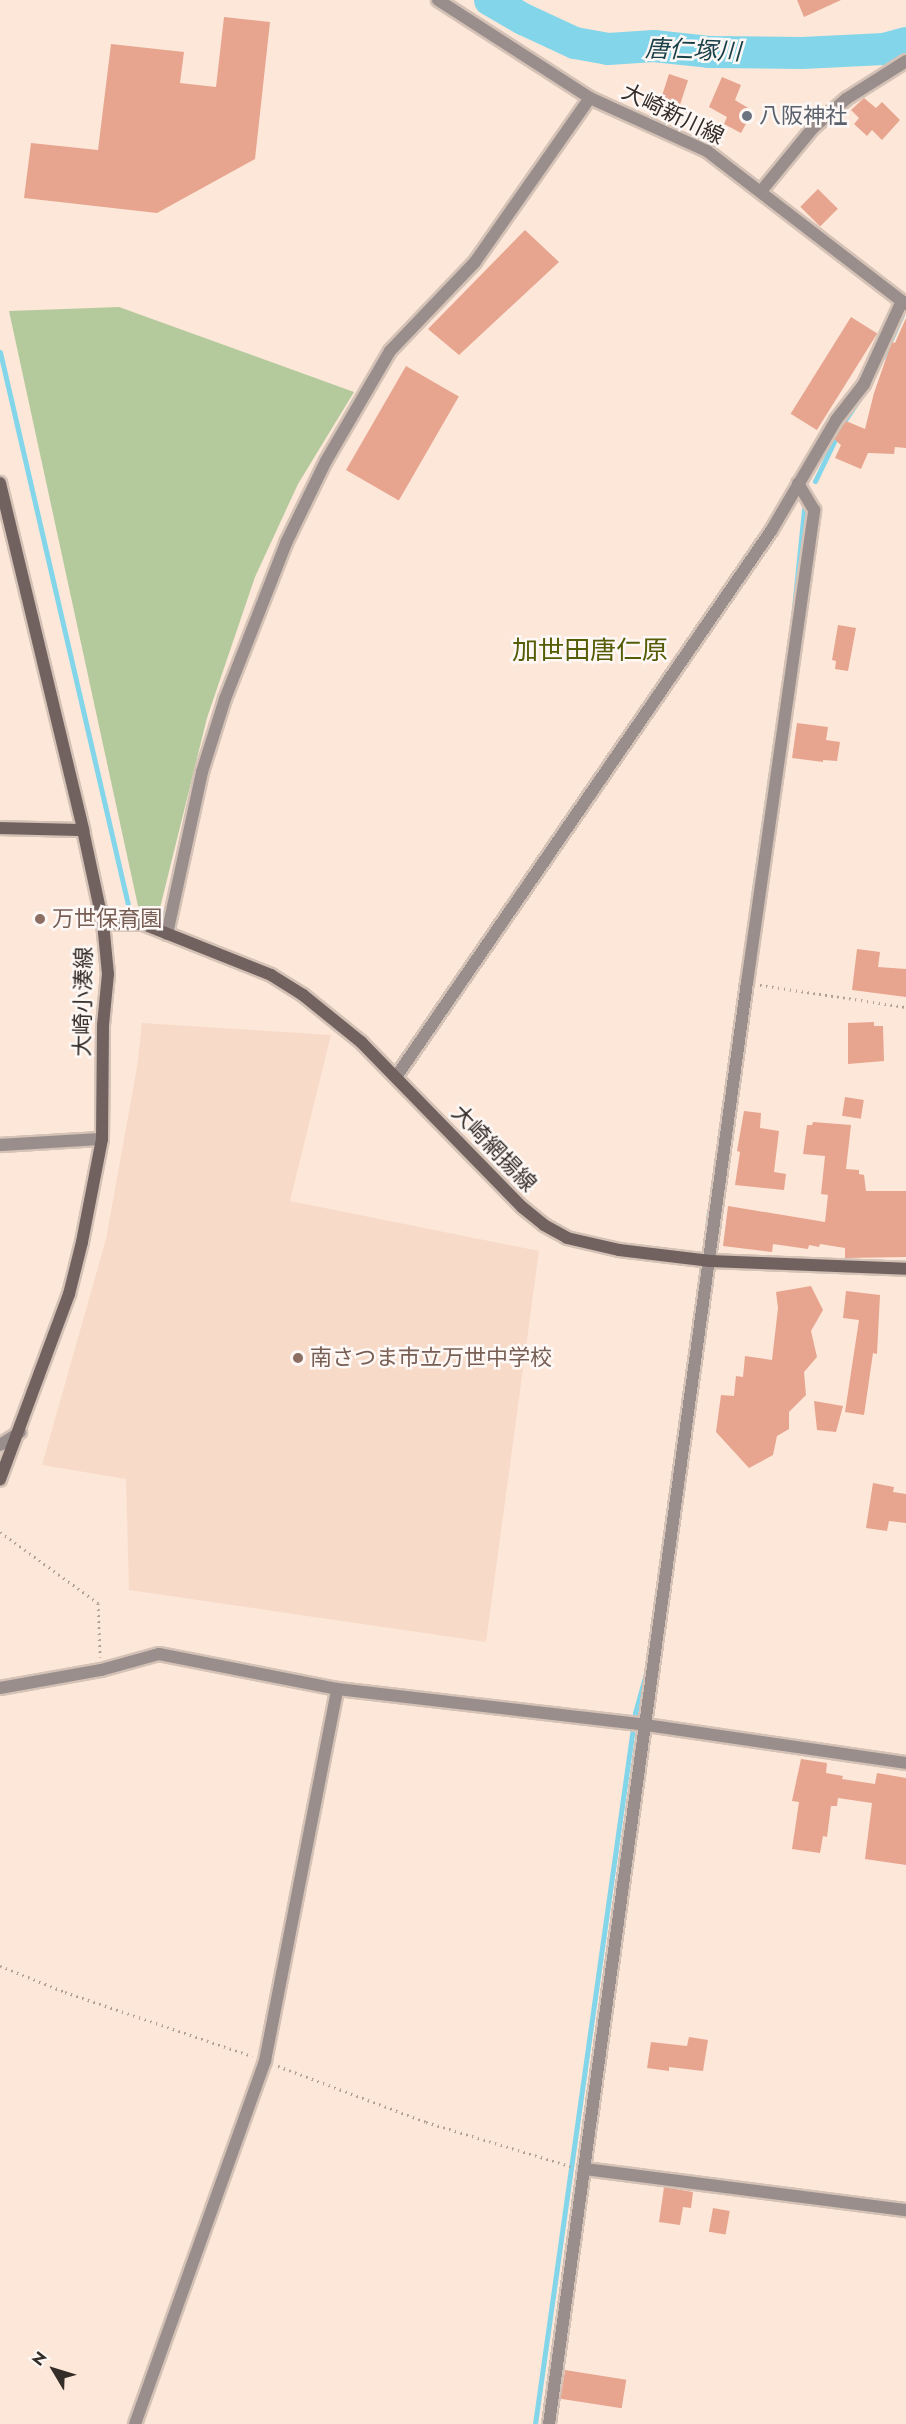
<!DOCTYPE html>
<meta charset="utf-8">
<style>
body{margin:0}
#map{position:relative;width:906px;height:2424px;overflow:hidden;background:#fde7d9;font-family:Jost,"Noto Sans JP",sans-serif}
div>[style]{position:absolute}
[style*='--x']{left:calc(var(--x)*1px);top:calc(var(--y)*1px);width:calc(var(--w)*1px);rotate:calc(var(--a)*1deg)}
.built>*{inset:0;background:#f7dbc8}
.green>*{inset:0;background:#b4ca9d}
.stream>*{height:5px;margin:-2.5px;padding:0 2.5px;transform-origin:2.5px;border-radius:2.5px;background:#83d6e9}
.river>*{height:32px;margin:-16px;padding:0 16px;transform-origin:16px;border-radius:16px;background:#83d6e9}
.building>*{inset:0;background:#e7a58f;transform-origin:0 0}
.path>*{height:3px;margin-top:-1.5px;transform-origin:0;background:repeating-linear-gradient(90deg,#b2a196 0 1.5px,transparent 0 6px)}
.roads{filter:drop-shadow(2px 0 #d5c2b6) drop-shadow(-2px 0 #d5c2b6) drop-shadow(0 2px #d5c2b6) drop-shadow(0 -2px #d5c2b6)}
.street>*{height:12px;margin:-6px;padding:0 6px;transform-origin:6px;border-radius:6px;background:#998e8c}
.secondary>*{height:12px;margin:-6px;padding:0 6px;transform-origin:6px;border-radius:6px;background:#71625f}
.dots>*{width:16px;height:16px;translate:-50% -50%;box-sizing:border-box;border:3px solid #fdf8f5;border-radius:50%}
span{translate:-50% -50%;white-space:nowrap;text-align:center;line-height:1.15;-webkit-text-stroke:5px #fdf8f5;paint-order:stroke}
.street-label{font-size:22px;color:#352d28}
.worship-label{font-size:22px;color:#5b616d}
.left{translate:0 -50%;text-align:left}
.education-label{font-size:22px;color:#785e54}
.water-label{font-size:24px;color:#183f48;font-style:italic}
.quarter-label{font-size:26px;color:#555c06}
.north{position:absolute;left:24px;top:2340px;width:60px;height:60px;-webkit-text-stroke:4px #fdf8f5;paint-order:stroke;rotate:308deg;font-size:16px;font-weight:700;line-height:24px;text-align:center;color:#352d28}
.north::after{content:'';display:block;margin:auto;width:21px;height:27px;background:#352d28;clip-path:polygon(50% 0,100% 100%,50% 72%,0 100%)}
</style>
<div id="map">
<div class="built">
<div style="clip-path:polygon(142px 1023px,331px 1035px,290px 1201px,539px 1251px,486px 1642px,129px 1590px,126px 1479px,42px 1465px,106px 1239px,137px 1067px)"></div>
</div>
<div class="green">
<div style="clip-path:polygon(119px 307px,354px 392px,298px 484px,255px 577px,207px 718px,158px 916px,138px 906px,9px 311px)"></div>
</div>
<div class="stream">
<div style="--x:0;--y:352;--w:572;--a:76.96"></div>
<div style="--x:883;--y:357;--w:46;--a:-65.7"></div>
<div style="--x:815;--y:481;--w:64;--a:-64.2"></div>
<div style="--x:843;--y:423;--w:29;--a:-56"></div>
<div style="--x:793;--y:618;--w:110;--a:-84.2"></div>
<div style="--x:752;--y:903;--w:189;--a:-81.8"></div>
<div style="--x:706;--y:1239;--w:27;--a:-84"></div>
<div style="--x:535;--y:2424;--w:718;--a:-81.99"></div>
<div style="--x:635;--y:1713;--w:49;--a:-74.5"></div>
</div>
<div class="river">
<div style="--x:490;--y:0;--w:38;--a:30"></div>
<div style="--x:523;--y:19;--w:57;--a:24.8"></div>
<div style="--x:575;--y:43;--w:34;--a:10"></div>
<div style="--x:608;--y:49;--w:46;--a:-3.7"></div>
<div style="--x:654;--y:46;--w:55;--a:6.2"></div>
<div style="--x:709;--y:52;--w:93;--a:0.6"></div>
<div style="--x:802;--y:53;--w:82;--a:-2.8"></div>
<div style="--x:884;--y:49;--w:23;--a:-15"></div>
</div>
<div class="building">
<div style="clip-path:polygon(797px 0,841px 0,804px 17px)"></div>
<div style="clip-path:polygon(224px 17px,270px 22px,255px 159px,157px 213px,24px 198px,31px 143px,98px 150px,111px 44px,184px 52px,180px 83px,216px 87px)"></div>
<div style="left:669px;top:74px;width:20px;height:27px;rotate:18deg"></div>
<div style="clip-path:polygon(722px 77px,741px 85px,735px 100px,753px 111px,741px 133px,724px 124px,727px 117px,709px 107px)"></div>
<div style="clip-path:polygon(864px 98px,876px 108px,882px 102px,900px 120px,882px 140px,872px 130px,867px 136px,854px 124px,859px 118px,851px 110px)"></div>
<div style="left:818px;top:189px;width:28px;height:25px;rotate:45deg"></div>
<div style="clip-path:polygon(525px 230px,559px 262px,459px 355px,428px 329px)"></div>
<div style="left:851px;top:317px;width:31px;height:114px;rotate:32deg"></div>
<div style="clip-path:polygon(906px 318px,906px 448px,895px 447px,894px 454px,868px 453px,861px 469px,835px 458px,841px 445px,834px 439px,846px 421px,865px 429px,874px 393px,889px 350px,892px 342px,895px 343px)"></div>
<div style="left:406px;top:366px;width:61px;height:120px;rotate:30deg"></div>
<div style="clip-path:polygon(838px 625px,856px 628px,848px 671px,835px 669px,836px 661px,832px 660px)"></div>
<div style="clip-path:polygon(797px 723px,828px 727px,826px 740px,840px 742px,837px 761px,823px 760px,823px 762px,792px 758px)"></div>
<div style="clip-path:polygon(857px 949px,880px 952px,878px 967px,906px 969px,906px 997px,852px 990px)"></div>
<div style="clip-path:polygon(874px 1022px,874px 1026px,883px 1026px,884px 1061px,848px 1064px,848px 1023px)"></div>
<div style="left:845px;top:1097px;width:19px;height:19px;rotate:9deg"></div>
<div style="clip-path:polygon(744px 1111px,761px 1113px,760px 1128px,779px 1131px,774px 1172px,786px 1174px,784px 1190px,735px 1185px,740px 1152px,737px 1151px)"></div>
<div style="clip-path:polygon(813px 1122px,851px 1125px,846px 1169px,859px 1170px,859px 1174px,864px 1175px,866px 1191px,906px 1191px,906px 1257px,845px 1258px,845px 1248px,820px 1244px,819px 1247px,809px 1245px,808px 1249px,773px 1244px,772px 1252px,723px 1246px,728px 1206px,825px 1222px,828px 1195px,821px 1194px,825px 1156px,803px 1154px,807px 1125px,812px 1125px)"></div>
<div style="clip-path:polygon(811px 1286px,823px 1310px,811px 1331px,817px 1357px,804px 1372px,806px 1395px,789px 1412px,789px 1429px,777px 1436px,773px 1455px,749px 1468px,716px 1432px,721px 1395px,734px 1396px,736px 1376px,743px 1377px,745px 1356px,772px 1360px,778px 1308px,776px 1292px)"></div>
<div style="clip-path:polygon(846px 1291px,880px 1295px,877px 1354px,873px 1353px,864px 1415px,845px 1412px,859px 1320px,843px 1318px)"></div>
<div style="clip-path:polygon(814px 1401px,843px 1406px,836px 1432px,817px 1430px)"></div>
<div style="clip-path:polygon(873px 1483px,894px 1487px,893px 1492px,906px 1494px,906px 1523px,889px 1521px,887px 1531px,866px 1528px)"></div>
<div style="clip-path:polygon(801px 1759px,827px 1763px,826px 1773px,843px 1776px,842px 1779px,875px 1784px,877px 1773px,906px 1778px,906px 1865px,865px 1859px,872px 1803px,838px 1798px,837px 1806px,831px 1806px,827px 1837px,823px 1836px,820px 1853px,792px 1849px,799px 1802px,792px 1801px)"></div>
<div style="clip-path:polygon(689px 2037px,708px 2040px,703px 2071px,669px 2067px,669px 2071px,647px 2068px,651px 2042px,687px 2046px)"></div>
<div style="clip-path:polygon(664px 2187px,693px 2192px,691px 2208px,683px 2207px,680px 2225px,659px 2222px)"></div>
<div style="left:713px;top:2208px;width:17px;height:24px;rotate:10deg"></div>
<div style="left:565px;top:2370px;width:62px;height:29px;rotate:9deg"></div>
</div>
<div class="path">
<div style="--x:760;--y:985;--w:148;--a:8.6"></div>
<div style="--x:0;--y:1532;--w:121;--a:35.9"></div>
<div style="--x:98;--y:1603;--w:54;--a:87.9"></div>
<div style="--x:0;--y:1966;--w:70;--a:21.8"></div>
<div style="--x:65;--y:1992;--w:198;--a:18.9"></div>
<div style="--x:278;--y:2066;--w:158;--a:20.7"></div>
<div style="--x:426;--y:2122;--w:151;--a:17"></div>
</div>
<div class="roads">
<div class="street">
<div style="--x:438;--y:0;--w:181;--a:32.8"></div>
<div style="--x:590;--y:98;--w:128;--a:24.4"></div>
<div style="--x:707;--y:151;--w:251;--a:37.6"></div>
<div style="--x:762;--y:190;--w:80;--a:-50.6"></div>
<div style="--x:813;--y:128;--w:44;--a:-41.3"></div>
<div style="--x:846;--y:99;--w:71;--a:-32.3"></div>
<div style="--x:167;--y:934;--w:166;--a:-77.8"></div>
<div style="--x:202;--y:772;--w:77;--a:-72.5"></div>
<div style="--x:225;--y:699;--w:168;--a:-68.6"></div>
<div style="--x:286;--y:543;--w:91;--a:-64"></div>
<div style="--x:326;--y:461;--w:127;--a:-59.8"></div>
<div style="--x:390;--y:351;--w:123;--a:-46.3"></div>
<div style="--x:475;--y:262;--w:200;--a:-55"></div>
<div style="--x:396;--y:1077;--w:662;--a:-55.52"></div>
<div style="--x:771;--y:531;--w:129;--a:-59.6"></div>
<div style="--x:836;--y:420;--w:46;--a:-52.1"></div>
<div style="--x:864;--y:384;--w:91;--a:-65.4"></div>
<div style="--x:0;--y:1145;--w:102;--a:-3.4"></div>
<div style="--x:0;--y:1445;--w:24;--a:-33"></div>
<div style="--x:0;--y:1688;--w:103;--a:-10.1"></div>
<div style="--x:101;--y:1670;--w:60;--a:-15.4"></div>
<div style="--x:159;--y:1654;--w:181;--a:11.1"></div>
<div style="--x:337;--y:1689;--w:311;--a:6.6"></div>
<div style="--x:646;--y:1725;--w:263;--a:8.3"></div>
<div style="--x:585;--y:2169;--w:324;--a:7.3"></div>
<div style="--x:135;--y:2424;--w:386;--a:-70.3"></div>
<div style="--x:265;--y:2061;--w:379;--a:-79"></div>
<div style="--x:549;--y:2424;--w:1455;--a:-82.18"></div>
<div style="--x:747;--y:983;--w:478;--a:-81.9"></div>
<div style="--x:814;--y:510;--w:31;--a:-121"></div>
</div>
<div class="secondary">
<div style="--x:0;--y:483;--w:357;--a:76.5"></div>
<div style="--x:83;--y:830;--w:95;--a:77.9"></div>
<div style="--x:103;--y:923;--w:51;--a:84.4"></div>
<div style="--x:108;--y:974;--w:51;--a:95.6"></div>
<div style="--x:103;--y:1025;--w:114;--a:90.5"></div>
<div style="--x:102;--y:1139;--w:105;--a:101"></div>
<div style="--x:82;--y:1242;--w:54;--a:104"></div>
<div style="--x:69;--y:1294;--w:198;--a:110.4"></div>
<div style="--x:0;--y:828;--w:83;--a:1.4"></div>
<div style="--x:103;--y:923;--w:40;--a:1.4"></div>
<div style="--x:143;--y:924;--w:138;--a:21.7"></div>
<div style="--x:271;--y:975;--w:38;--a:32"></div>
<div style="--x:303;--y:995;--w:75;--a:39"></div>
<div style="--x:361;--y:1042;--w:231;--a:45.7"></div>
<div style="--x:522;--y:1207;--w:28;--a:39"></div>
<div style="--x:544;--y:1225;--w:26;--a:29"></div>
<div style="--x:567;--y:1238;--w:53;--a:13"></div>
<div style="--x:619;--y:1250;--w:92;--a:6.9"></div>
<div style="--x:710;--y:1261;--w:196;--a:2.3"></div>
</div>
</div>
<div class="dots">
<div style="left:747px;top:116px;background:#6b7280"></div>
<div style="left:40px;top:919px;background:#8d6e63"></div>
<div style="left:298px;top:1358px;background:#8d6e63"></div>
</div>
<div class="street-label">
<span style="left:673px;top:114px;rotate:26deg">大崎新川線</span>
<span style="left:83px;top:1002px;rotate:-89deg">大崎小湊線</span>
<span style="left:494px;top:1148px;rotate:46deg">大崎網揚線</span>
</div>
<div class="worship-label">
<span class="left" style="left:759px;top:116px">八阪神社</span>
</div>
<div class="education-label">
<span class="left" style="left:52px;top:919px">万世保育園</span>
<span class="left" style="left:310px;top:1358px">南さつま市立万世中学校</span>
</div>
<div class="water-label">
<span style="left:693px;top:50px;rotate:2deg">唐仁塚川</span>
</div>
<div class="quarter-label">
<span style="left:590px;top:651px">加世田唐仁原</span>
</div>
<div class="north">N</div>
</div>
